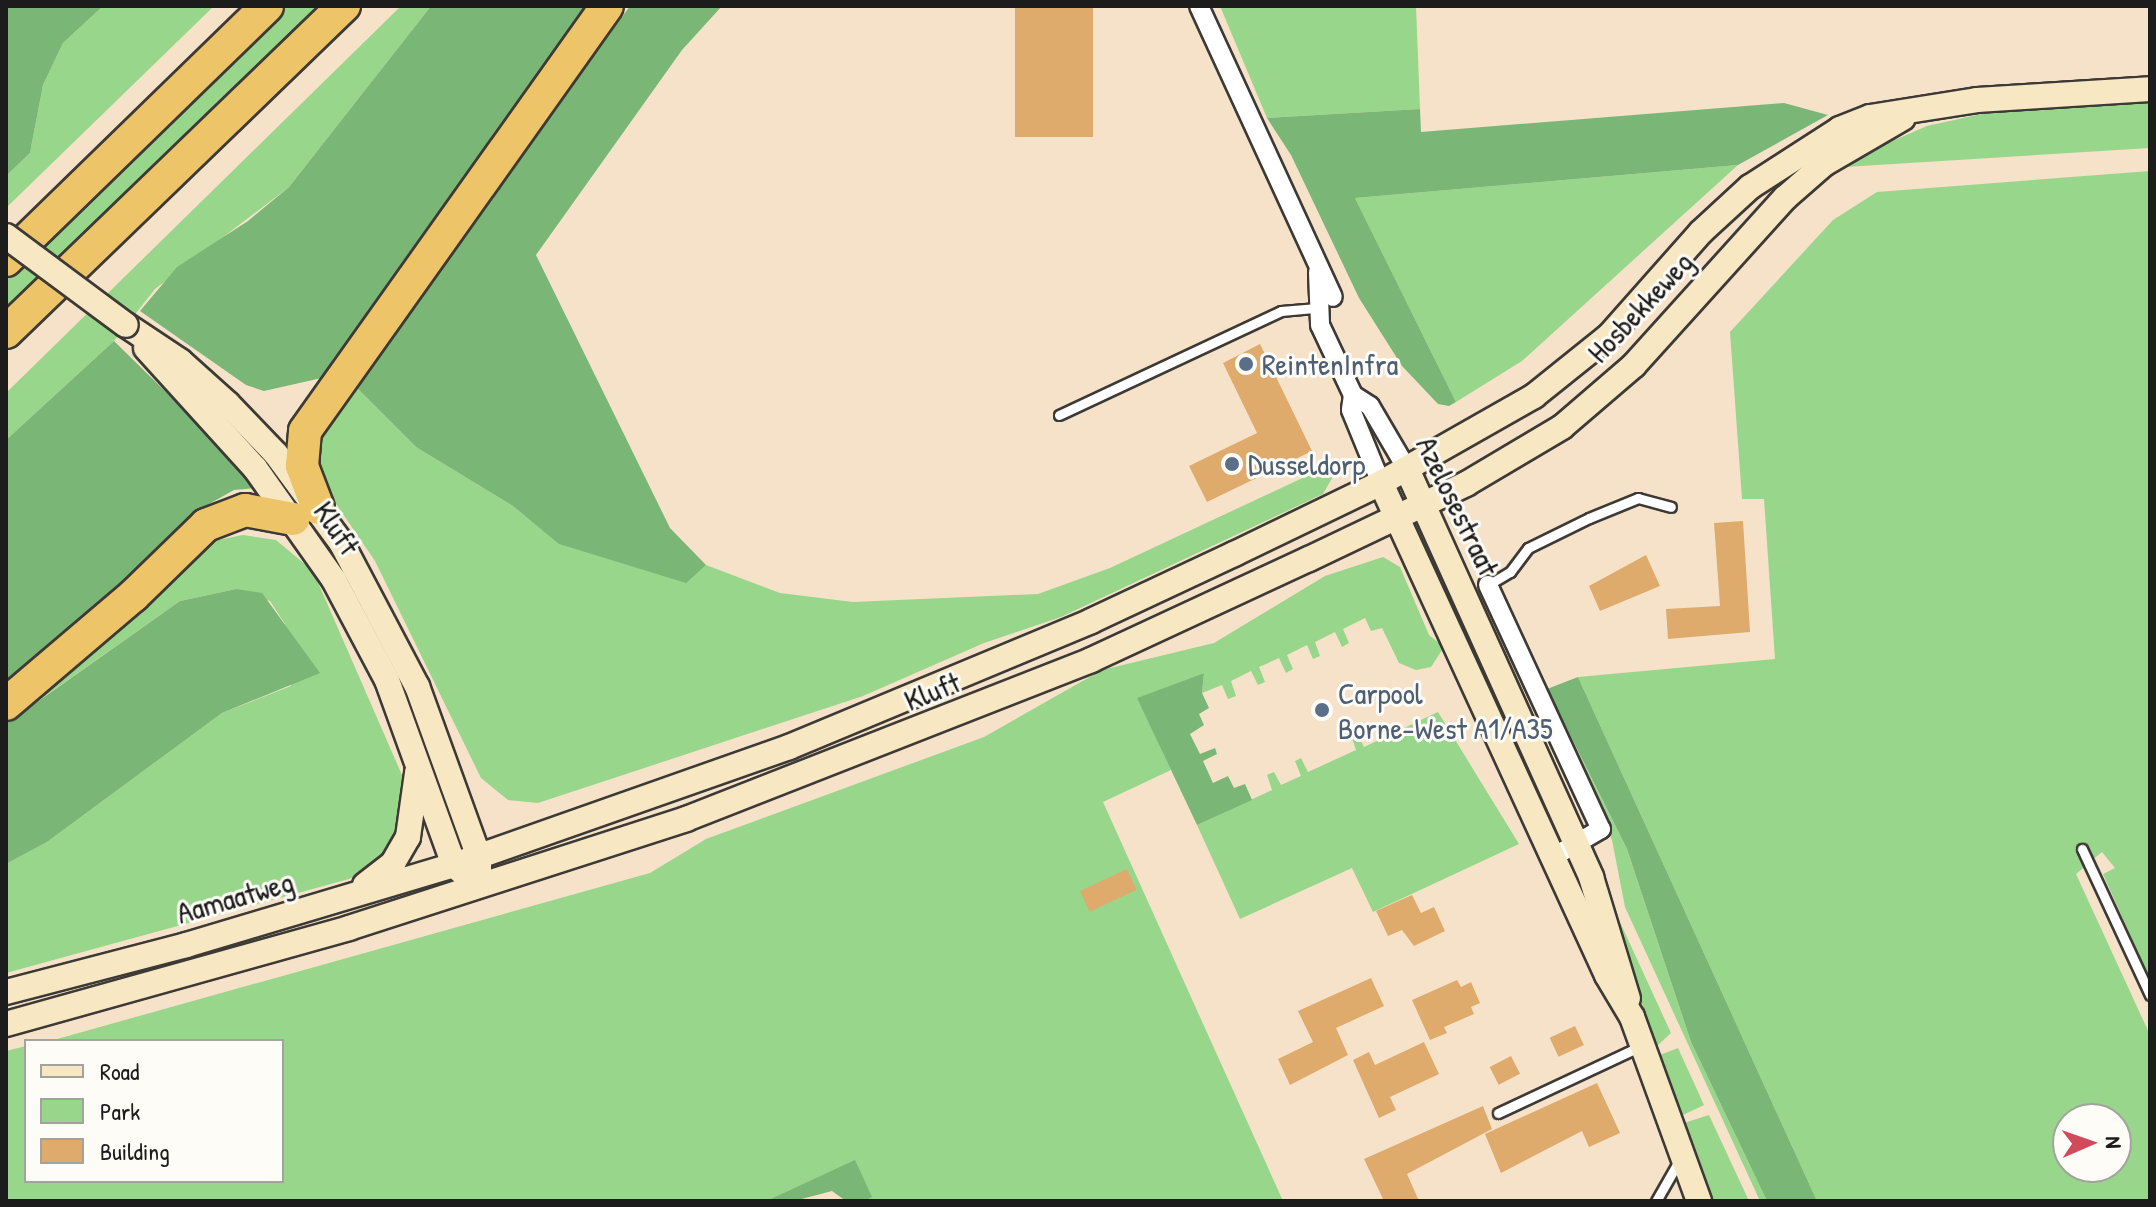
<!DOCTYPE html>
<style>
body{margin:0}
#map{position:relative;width:2156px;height:1207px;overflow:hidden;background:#f5e2c9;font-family:"Patrick Hand",sans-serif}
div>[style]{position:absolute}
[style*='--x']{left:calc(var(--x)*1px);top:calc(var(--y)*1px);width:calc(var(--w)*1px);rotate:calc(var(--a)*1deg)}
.green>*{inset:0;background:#98d68b}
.forest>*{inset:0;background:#7ab777}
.building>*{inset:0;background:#deab6c;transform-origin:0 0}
.roads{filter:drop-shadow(2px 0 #3d3a36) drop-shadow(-2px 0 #3d3a36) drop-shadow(0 2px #3d3a36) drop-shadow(0 -2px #3d3a36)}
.lane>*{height:9px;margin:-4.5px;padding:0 4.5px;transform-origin:4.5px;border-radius:4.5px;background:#fff}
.street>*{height:18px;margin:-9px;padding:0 9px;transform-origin:9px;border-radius:9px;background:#fff}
.secondary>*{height:24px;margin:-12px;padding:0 12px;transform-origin:12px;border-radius:12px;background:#f8e7c3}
.highway>*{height:32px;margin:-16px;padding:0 16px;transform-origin:16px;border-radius:16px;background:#eec469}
.bridges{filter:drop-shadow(2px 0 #3d3a36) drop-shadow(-2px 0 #3d3a36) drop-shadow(0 2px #3d3a36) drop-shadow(0 -2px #3d3a36)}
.secondary-bridge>*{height:24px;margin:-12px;padding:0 12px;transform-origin:12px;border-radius:12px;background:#f8e7c3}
.dots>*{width:22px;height:22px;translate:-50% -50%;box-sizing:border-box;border:4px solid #fdfcf7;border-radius:50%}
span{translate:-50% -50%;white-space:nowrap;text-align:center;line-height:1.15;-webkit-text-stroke:6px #fdfcf7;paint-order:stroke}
.street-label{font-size:30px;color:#1c1c1c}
.service-label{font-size:30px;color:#4e5e75}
.left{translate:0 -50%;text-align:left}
.frame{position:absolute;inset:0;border:8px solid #1c1c1c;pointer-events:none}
.legend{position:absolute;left:24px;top:1039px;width:260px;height:144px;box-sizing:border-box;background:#fdfcf7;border:2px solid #a3a29f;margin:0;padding:10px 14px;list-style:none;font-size:24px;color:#1c1c1c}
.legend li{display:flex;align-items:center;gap:16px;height:40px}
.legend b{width:40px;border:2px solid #a3a29f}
.north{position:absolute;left:2052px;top:1103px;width:80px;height:80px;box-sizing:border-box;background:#fdfcf7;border:2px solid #a3a29f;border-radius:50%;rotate:88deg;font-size:22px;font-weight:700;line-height:32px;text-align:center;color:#1c1c1c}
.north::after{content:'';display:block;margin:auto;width:28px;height:36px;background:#d1495b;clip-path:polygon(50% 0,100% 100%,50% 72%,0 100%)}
</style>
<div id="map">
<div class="green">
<div style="clip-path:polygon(103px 6px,214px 6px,7px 207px,6px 176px,30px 153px,43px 85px,63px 43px)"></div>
<div style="clip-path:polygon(280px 6px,321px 6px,6px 314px,6px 269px)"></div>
<div style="clip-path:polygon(401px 6px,431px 6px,289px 187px,155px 289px,114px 341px,6px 440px,6px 393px)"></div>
<div style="clip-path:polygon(1220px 6px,1416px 6px,1420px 109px,1267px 118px)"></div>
<div style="clip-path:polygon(2150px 98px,2150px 148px,1845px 167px,1858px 156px,1927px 126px,2013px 107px)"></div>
<div style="clip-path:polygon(1738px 165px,1522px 361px,1456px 402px,1355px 198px)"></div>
<div style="clip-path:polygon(evenodd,2150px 171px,2150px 980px,2103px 874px,2115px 868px,2102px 852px,2076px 874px,2150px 1035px,2150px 1201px,1817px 1201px,1578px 677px,1775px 659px,1764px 499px,1742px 499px,1730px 332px,1833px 220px,1877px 192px,2150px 171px,2068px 1119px,2116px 1119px,2116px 1167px,2068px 1167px,2068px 1119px)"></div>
<div style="clip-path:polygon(355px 386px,416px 447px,513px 506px,560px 544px,685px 582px,706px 565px,780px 593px,853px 602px,1038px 594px,1110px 568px,1343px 459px,1323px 494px,1061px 617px,984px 643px,863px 696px,538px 803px,508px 800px,481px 778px,375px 561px,330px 495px,316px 463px,316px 448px)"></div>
<div style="clip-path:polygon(243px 535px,276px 540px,313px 571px,405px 782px,399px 838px,380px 864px,349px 879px,6px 973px,6px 864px,47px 842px,222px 713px,291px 686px,285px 624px,270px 601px,236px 589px,180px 601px,28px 708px,198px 553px,218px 540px)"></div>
<div style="clip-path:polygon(1383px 557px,1400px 567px,1429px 635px,1444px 647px,1431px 667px,1416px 670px,1399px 663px,1382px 628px,1371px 631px,1365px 618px,1343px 629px,1349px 643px,1342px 647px,1335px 632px,1315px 642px,1320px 656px,1313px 659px,1307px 645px,1287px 655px,1293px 669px,1286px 673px,1279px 658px,1259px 667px,1265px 682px,1258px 685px,1251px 671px,1231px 681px,1236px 696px,1228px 699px,1222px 685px,1202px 693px,1204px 673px,1138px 698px,1171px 770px,1103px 802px,1283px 1201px,864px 1201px,871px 1197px,854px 1161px,766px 1201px,6px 1201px,6px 1051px,26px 1046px,26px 1181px,282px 1181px,282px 1041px,50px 1041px,650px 873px,706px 839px,984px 737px,1102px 670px,1214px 643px,1325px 576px)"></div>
<div style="clip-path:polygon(1557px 710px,1627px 849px,1691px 1042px,1767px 1201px,1760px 1201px,1625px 907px,1612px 840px)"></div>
<div style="clip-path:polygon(1438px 712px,1519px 844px,1373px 912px,1352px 868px,1240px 919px,1197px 825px,1272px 790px,1267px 775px,1274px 772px,1281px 785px,1301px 776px,1295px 761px,1301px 758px,1308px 772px,1356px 750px,1351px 735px,1357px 732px,1364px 747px)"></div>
<div style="clip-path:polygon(1605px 875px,1620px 922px,1671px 1033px,1657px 1046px,1598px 878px)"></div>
<div style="clip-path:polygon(1678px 1048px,1704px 1105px,1681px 1116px,1660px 1055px)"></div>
<div style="clip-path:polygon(1709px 1115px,1749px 1201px,1711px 1201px,1684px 1123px)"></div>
</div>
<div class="forest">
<div style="clip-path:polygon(6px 6px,103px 6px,63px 43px,43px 85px,30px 153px,6px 176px)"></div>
<div style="clip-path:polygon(431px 6px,594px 6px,326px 377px,264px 391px,246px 385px,140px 311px,177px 267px,248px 221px,289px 187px)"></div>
<div style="clip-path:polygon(630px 6px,722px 6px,682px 50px,536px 255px,670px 528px,706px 565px,686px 583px,559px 544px,513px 506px,416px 447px,355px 386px)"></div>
<div style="clip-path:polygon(1784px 103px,1828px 115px,1738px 165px,1355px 198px,1456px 402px,1449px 406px,1438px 404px,1402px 366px,1359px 298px,1291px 155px,1267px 118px,1420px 109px,1421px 132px)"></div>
<div style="clip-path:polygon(114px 341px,221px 446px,256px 488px,234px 490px,209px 504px,6px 696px,6px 440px)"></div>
<div style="clip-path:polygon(236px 589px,262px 593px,320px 673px,222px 713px,47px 842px,6px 864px,6px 724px,180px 601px)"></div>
<div style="clip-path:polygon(1204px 673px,1202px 693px,1209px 708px,1199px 714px,1204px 725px,1190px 734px,1200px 754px,1215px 748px,1217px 754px,1203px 761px,1213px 783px,1228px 776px,1234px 788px,1245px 784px,1252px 800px,1197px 825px,1137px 698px)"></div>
<div style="clip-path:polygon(1578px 677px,1817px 1201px,1767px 1201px,1691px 1042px,1627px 849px,1547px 689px)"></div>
<div style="clip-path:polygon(855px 1160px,872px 1197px,864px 1201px,846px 1201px,832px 1191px,794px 1201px,766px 1201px)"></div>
</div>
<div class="building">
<div style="left:1015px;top:6px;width:78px;height:131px"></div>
<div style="clip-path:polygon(1260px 344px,1312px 451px,1207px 502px,1189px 466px,1257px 433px,1223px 363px)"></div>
<div style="clip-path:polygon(1743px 521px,1750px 632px,1668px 639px,1666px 609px,1720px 606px,1714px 523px)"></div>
<div style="clip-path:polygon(1646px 555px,1660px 586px,1600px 611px,1589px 586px)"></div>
<div style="left:1127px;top:869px;width:23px;height:52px;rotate:65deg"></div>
<div style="clip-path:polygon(1412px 895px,1421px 913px,1434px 907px,1445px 931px,1414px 946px,1402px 930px,1388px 936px,1376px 911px)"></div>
<div style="clip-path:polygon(1371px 978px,1384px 1006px,1336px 1028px,1348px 1055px,1290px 1085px,1278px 1059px,1313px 1042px,1298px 1011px)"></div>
<div style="clip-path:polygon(1457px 980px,1461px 987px,1471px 982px,1480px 1003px,1471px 1007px,1474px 1014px,1444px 1027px,1447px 1033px,1430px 1040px,1412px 1000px)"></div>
<div style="left:1575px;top:1026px;width:21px;height:28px;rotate:65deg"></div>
<div style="clip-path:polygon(1424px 1042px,1439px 1074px,1390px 1097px,1396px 1110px,1379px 1118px,1353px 1060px,1369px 1052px,1375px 1065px)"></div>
<div style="left:1511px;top:1056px;width:20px;height:24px;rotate:63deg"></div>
<div style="clip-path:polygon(1597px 1083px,1620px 1133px,1589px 1147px,1582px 1131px,1501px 1173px,1485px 1134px)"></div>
<div style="clip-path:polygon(1483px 1106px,1492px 1129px,1407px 1174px,1419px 1201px,1384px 1201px,1364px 1159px)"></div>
</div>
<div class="roads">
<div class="lane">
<div style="--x:1059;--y:415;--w:245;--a:-25.1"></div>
<div style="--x:1281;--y:311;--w:36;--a:-5"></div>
<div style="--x:1488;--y:585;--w:26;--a:-31"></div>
<div style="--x:1510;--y:572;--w:30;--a:-53"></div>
<div style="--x:1528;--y:548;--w:68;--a:-26.2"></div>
<div style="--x:1589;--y:518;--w:53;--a:-22.2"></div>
<div style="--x:1638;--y:498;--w:34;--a:15"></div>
<div style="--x:2082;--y:849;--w:161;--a:65"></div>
<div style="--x:1498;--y:1113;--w:156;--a:-25.1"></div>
<div style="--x:1656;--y:1201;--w:48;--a:-60.3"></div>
</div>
<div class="street">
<div style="--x:1199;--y:6;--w:320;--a:65.3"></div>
<div style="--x:1318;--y:272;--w:53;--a:87.8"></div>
<div style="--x:1320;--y:325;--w:77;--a:64.8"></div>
<div style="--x:1353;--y:395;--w:20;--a:33"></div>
<div style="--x:1370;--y:406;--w:73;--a:59.6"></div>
<div style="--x:1353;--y:395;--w:15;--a:98"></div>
<div style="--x:1351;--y:410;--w:79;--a:67.7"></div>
<div style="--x:1488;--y:585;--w:269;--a:65.2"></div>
<div style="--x:1601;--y:829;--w:56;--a:149.7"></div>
</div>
<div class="secondary">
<div style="--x:126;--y:325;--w:65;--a:33.7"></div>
<div style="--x:180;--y:361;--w:64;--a:41.9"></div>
<div style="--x:228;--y:404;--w:69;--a:46.2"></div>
<div style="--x:276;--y:454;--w:112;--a:53.7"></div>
<div style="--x:342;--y:544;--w:161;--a:62.2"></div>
<div style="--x:417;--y:686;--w:182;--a:70.1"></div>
<div style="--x:479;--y:857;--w:16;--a:90"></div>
<div style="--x:146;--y:348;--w:162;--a:47.8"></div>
<div style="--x:255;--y:468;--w:137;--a:54.8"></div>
<div style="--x:334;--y:580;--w:113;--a:62.1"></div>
<div style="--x:387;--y:680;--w:197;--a:70.1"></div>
<div style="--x:454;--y:865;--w:13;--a:42"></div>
<div style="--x:1407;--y:469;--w:448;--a:65.7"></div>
<div style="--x:1591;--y:877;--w:127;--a:73.1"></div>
<div style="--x:1381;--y:483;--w:541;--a:65.33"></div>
<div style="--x:1607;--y:975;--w:49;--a:59.2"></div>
<div style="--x:1632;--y:1017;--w:196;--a:70"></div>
<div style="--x:365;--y:885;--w:36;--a:-38"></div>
<div style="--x:393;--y:863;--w:30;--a:-60"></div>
<div style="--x:408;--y:837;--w:65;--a:-82"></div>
<div style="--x:6;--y:992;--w:186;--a:-14.6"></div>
<div style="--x:186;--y:945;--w:280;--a:-16.6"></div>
<div style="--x:454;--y:865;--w:355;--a:-19.4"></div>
<div style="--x:789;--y:747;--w:327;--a:-22.6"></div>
<div style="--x:1091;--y:621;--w:158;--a:-25.1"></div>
<div style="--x:1234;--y:554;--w:163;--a:-25.8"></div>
<div style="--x:1381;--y:483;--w:176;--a:-29.6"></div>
<div style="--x:1534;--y:396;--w:96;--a:-38.7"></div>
<div style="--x:1609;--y:336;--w:139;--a:-48.5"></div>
<div style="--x:1701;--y:232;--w:67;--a:-42.6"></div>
<div style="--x:1750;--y:187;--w:107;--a:-32.8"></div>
<div style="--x:1840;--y:129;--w:32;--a:-22"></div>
<div style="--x:1870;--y:117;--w:108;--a:-9"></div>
<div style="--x:1977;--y:100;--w:173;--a:-3.6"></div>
<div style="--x:6;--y:1024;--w:356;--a:-15.6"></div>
<div style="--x:349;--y:928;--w:354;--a:-17.9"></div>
<div style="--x:686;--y:819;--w:435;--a:-21.4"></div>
<div style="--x:1091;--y:660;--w:240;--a:-24.9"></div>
<div style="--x:1309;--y:559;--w:174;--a:-25.5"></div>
<div style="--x:1466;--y:484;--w:112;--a:-30.7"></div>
<div style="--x:1562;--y:427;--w:95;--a:-40.7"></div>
<div style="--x:1634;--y:365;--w:225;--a:-47.9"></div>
<div style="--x:1785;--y:198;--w:52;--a:-41.1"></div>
<div style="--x:1824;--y:164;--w:91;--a:-30.2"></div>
</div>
<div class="highway">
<div style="--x:6;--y:260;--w:364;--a:-44.2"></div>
<div style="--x:6;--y:332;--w:470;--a:-44"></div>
<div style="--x:318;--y:508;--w:45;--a:-110.9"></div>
<div style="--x:302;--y:466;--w:35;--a:-85"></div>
<div style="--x:305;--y:431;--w:521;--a:-54.6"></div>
<div style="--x:6;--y:704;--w:167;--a:-40.4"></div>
<div style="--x:133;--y:596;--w:102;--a:-44.2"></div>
<div style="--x:206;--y:525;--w:42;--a:-21"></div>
<div style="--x:245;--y:510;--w:49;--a:10.6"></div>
</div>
</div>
<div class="bridges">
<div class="secondary-bridge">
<div style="--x:6;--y:236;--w:149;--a:36.6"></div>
</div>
</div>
<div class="dots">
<div style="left:1246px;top:364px;background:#5c6f8a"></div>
<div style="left:1232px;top:464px;background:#5c6f8a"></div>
<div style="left:1322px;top:710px;background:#5c6f8a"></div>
</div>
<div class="street-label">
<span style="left:1640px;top:307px;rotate:-47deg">Hosbekkeweg</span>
<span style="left:1458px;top:506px;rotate:64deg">Azelosestraat</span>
<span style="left:337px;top:528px;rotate:56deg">Kluft</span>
<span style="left:932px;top:691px;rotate:-22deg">Kluft</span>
<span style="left:235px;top:897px;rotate:-16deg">Aamaatweg</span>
</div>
<div class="service-label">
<span class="left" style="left:1262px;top:364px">ReintenInfra</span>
<span class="left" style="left:1248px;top:464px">Dusseldorp</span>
<span class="left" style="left:1338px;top:710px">Carpool<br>Borne-West A1/A35</span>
</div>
<div class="frame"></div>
<ul class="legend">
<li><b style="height:10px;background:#f8e7c3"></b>Road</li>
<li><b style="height:22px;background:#98d68b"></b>Park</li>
<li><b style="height:22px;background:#deab6c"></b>Building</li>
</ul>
<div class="north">N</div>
</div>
